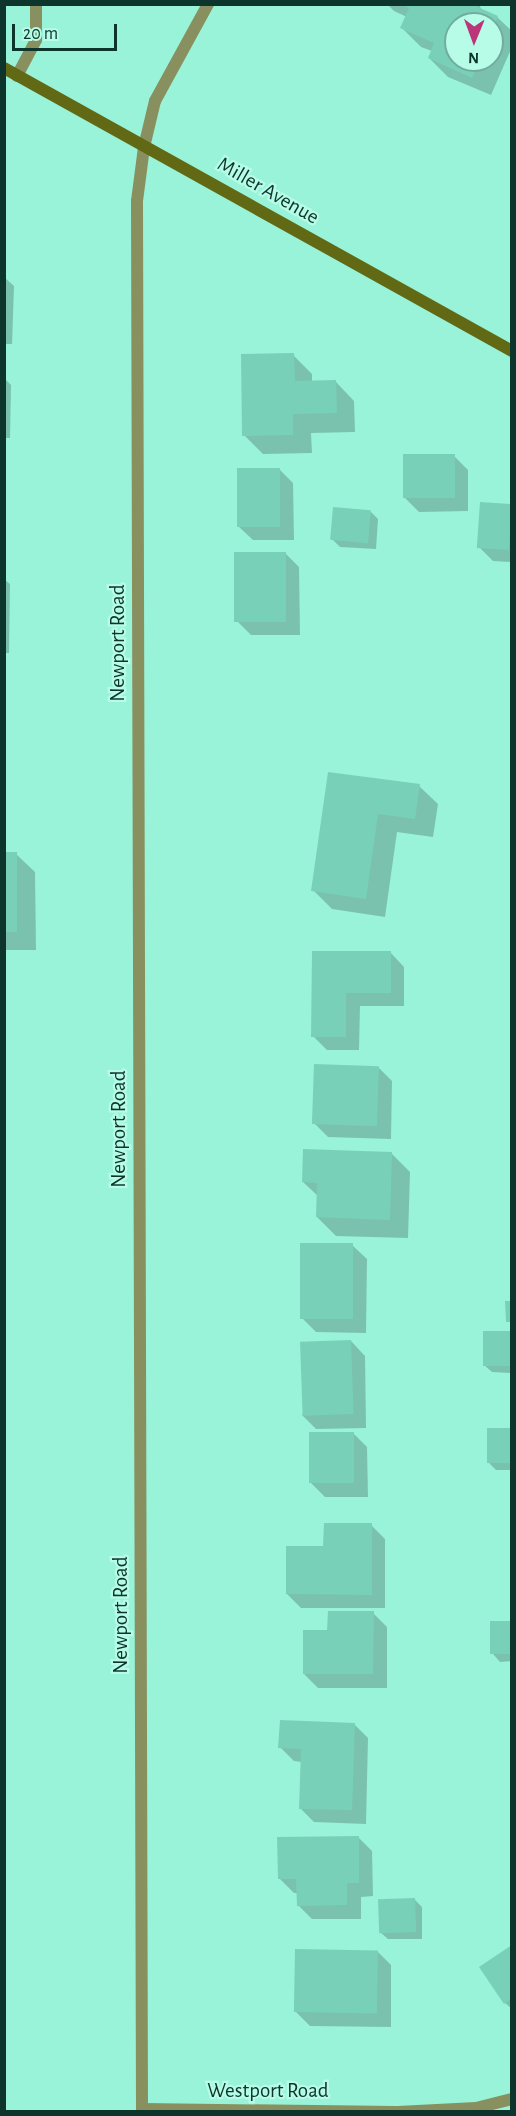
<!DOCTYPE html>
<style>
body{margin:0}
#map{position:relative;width:516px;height:2116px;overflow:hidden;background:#99f3d9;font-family:"Alegreya Sans",sans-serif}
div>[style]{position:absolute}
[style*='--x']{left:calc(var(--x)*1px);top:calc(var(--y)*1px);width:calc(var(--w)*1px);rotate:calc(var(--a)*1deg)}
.shadow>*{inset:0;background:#0003}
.building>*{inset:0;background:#79d0b8;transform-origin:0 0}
.service>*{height:12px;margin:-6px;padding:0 6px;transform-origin:6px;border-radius:6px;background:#89905f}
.minor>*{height:12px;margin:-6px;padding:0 6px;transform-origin:6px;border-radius:6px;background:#89905f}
.tertiary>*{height:12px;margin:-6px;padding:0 6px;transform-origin:6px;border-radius:6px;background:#89905f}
.secondary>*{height:12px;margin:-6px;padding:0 6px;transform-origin:6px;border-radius:6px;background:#626915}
span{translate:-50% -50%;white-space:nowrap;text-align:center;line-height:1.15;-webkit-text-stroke:4.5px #b6fce7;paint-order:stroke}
.street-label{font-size:21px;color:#0e352c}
.frame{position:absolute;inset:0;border:6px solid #0e352c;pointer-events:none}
.north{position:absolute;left:444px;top:12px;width:60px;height:60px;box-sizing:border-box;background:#b6fce7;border:2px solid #73ac9c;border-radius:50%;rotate:181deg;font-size:16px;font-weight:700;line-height:24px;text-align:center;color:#0e352c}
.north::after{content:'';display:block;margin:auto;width:21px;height:27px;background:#bb3578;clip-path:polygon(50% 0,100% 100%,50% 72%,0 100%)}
.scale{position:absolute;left:12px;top:24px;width:105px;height:27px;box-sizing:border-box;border:3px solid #0e352c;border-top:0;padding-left:8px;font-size:18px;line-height:21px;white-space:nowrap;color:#0e352c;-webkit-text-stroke:4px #b6fce7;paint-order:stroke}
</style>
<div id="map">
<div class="shadow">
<div style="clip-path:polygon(evenodd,387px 4px,479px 4px,482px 11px,497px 17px,512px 31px,512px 47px,491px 95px,448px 77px,429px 58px,432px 51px,421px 47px,402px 28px,407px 17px,394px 11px,387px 4px,456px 24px,492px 24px,492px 60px,456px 60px,456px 24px)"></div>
<div style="clip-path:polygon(4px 277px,14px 286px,12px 344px,4px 344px)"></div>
<div style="clip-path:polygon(293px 355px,312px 374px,312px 382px,336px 382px,354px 401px,355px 432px,311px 433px,312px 453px,263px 454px,244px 435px)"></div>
<div style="clip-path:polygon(4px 378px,11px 385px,10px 438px,4px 438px)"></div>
<div style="clip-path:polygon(454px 456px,468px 470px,468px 511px,419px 512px,405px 498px)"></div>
<div style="clip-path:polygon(279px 469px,293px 483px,294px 540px,253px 540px,238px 526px)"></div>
<div style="clip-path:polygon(512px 505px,512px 562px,493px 561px,479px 547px)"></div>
<div style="clip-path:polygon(371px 512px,378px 519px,376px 549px,340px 547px,333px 540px)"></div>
<div style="clip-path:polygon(285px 553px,299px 567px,300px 635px,251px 635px,237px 621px)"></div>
<div style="clip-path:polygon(4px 579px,10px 584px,9px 653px,4px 653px)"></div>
<div style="clip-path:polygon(329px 773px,419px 786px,438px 804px,433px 837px,397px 832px,385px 917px,332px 909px,313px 890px)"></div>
<div style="clip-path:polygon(4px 854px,16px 854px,35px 872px,36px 950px,4px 950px)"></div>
<div style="clip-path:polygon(313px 952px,390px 952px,404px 967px,404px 1006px,360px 1006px,359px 1050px,327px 1050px,313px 1036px)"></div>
<div style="clip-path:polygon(378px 1067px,392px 1081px,391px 1139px,328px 1137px,314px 1123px)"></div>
<div style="clip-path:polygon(391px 1153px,410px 1172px,408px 1238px,336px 1236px,317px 1217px,318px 1196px,303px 1182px)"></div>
<div style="clip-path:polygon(352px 1245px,367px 1259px,366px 1333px,316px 1332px,302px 1318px)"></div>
<div style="clip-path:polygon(512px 1333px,512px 1373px,492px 1372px,484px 1365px)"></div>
<div style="clip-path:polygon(351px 1341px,365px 1356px,366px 1428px,316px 1429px,302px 1415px)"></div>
<div style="clip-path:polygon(512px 1429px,512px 1470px,496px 1470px,489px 1463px)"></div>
<div style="clip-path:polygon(353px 1433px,367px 1447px,368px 1497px,325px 1497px,311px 1483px)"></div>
<div style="clip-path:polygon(371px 1525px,385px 1539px,385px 1608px,301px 1608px,287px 1594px,325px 1547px)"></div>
<div style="clip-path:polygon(373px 1613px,387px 1627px,387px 1688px,318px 1688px,304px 1674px)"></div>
<div style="clip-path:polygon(512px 1622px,512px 1661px,500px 1662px,493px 1654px)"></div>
<div style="clip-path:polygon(354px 1724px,368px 1738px,366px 1824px,314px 1822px,300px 1808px,302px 1762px,294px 1761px,280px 1747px)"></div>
<div style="clip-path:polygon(358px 1837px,372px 1851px,373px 1896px,361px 1897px,361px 1919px,312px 1919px,298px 1905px,298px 1893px,294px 1893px,280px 1879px)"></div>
<div style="clip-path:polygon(415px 1900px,422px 1907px,422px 1939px,388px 1939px,380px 1932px)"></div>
<div style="clip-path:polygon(512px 1947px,512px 2009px,505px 2003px)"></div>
<div style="clip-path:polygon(377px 1951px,391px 1965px,391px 2027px,310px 2026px,296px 2012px)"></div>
</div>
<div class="building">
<div style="clip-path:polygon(401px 4px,471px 4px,498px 16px,492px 30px,492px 24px,456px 24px,456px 60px,480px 60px,472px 78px,428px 58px,434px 43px,400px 28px,409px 8px)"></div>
<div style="clip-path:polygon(294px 353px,295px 381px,336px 380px,337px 413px,293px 414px,293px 435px,242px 436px,241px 354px)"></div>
<div style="left:455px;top:454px;width:44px;height:52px;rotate:90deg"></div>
<div style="left:237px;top:468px;width:43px;height:59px"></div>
<div style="left:480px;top:502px;width:32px;height:46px;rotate:4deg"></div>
<div style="left:333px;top:507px;width:38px;height:33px;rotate:5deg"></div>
<div style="left:234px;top:552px;width:52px;height:70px"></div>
<div style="clip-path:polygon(328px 772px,420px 784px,415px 819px,378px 814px,366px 899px,311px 891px)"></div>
<div style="left:4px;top:852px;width:13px;height:80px"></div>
<div style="clip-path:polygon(312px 951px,391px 951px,391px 993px,346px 993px,346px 1037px,311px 1037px)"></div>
<div style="left:314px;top:1064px;width:65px;height:60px;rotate:2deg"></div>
<div style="clip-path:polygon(303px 1149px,392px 1152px,390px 1220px,316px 1217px,317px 1183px,302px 1182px)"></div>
<div style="left:300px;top:1243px;width:53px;height:76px"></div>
<div style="clip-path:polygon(505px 1301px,512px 1301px,512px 1322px,506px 1322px)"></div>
<div style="left:483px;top:1331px;width:29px;height:35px"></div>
<div style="left:351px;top:1340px;width:74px;height:51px;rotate:88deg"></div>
<div style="left:487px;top:1428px;width:25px;height:35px"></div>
<div style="left:354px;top:1432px;width:51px;height:45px;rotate:90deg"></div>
<div style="clip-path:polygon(324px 1523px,372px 1523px,372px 1595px,286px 1594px,286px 1546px,323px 1546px)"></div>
<div style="clip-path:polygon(328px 1611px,374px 1611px,373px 1674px,303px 1674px,303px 1630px,327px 1630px)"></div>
<div style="left:512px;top:1621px;width:33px;height:22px;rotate:90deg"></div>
<div style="clip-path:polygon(280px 1720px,355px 1723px,352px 1810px,299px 1809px,301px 1749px,278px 1748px)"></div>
<div style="clip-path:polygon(359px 1836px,359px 1883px,347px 1883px,347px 1905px,297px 1906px,296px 1879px,278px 1879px,277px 1837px)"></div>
<div style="left:415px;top:1898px;width:34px;height:37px;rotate:88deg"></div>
<div style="clip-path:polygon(512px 1945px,512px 1998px,504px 2004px,479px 1967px)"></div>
<div style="left:295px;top:1949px;width:83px;height:63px;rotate:1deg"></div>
</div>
<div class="service">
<div style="--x:17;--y:76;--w:41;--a:-62.2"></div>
<div style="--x:36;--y:40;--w:36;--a:-90"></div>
</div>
<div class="minor">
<div style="--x:144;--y:147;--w:47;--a:-76.6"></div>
<div style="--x:155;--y:101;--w:111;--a:-61.3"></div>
<div style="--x:142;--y:2109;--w:253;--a:0.7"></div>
<div style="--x:398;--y:2112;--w:78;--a:-2.9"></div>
<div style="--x:476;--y:2108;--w:37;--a:-14"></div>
</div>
<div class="tertiary">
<div style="--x:142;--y:2112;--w:1911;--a:-90.15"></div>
<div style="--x:137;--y:201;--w:54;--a:-82.6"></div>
</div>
<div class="secondary">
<div style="--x:4;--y:68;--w:582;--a:29.12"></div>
</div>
<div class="street-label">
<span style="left:268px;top:191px;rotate:30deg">Miller Avenue</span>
<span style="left:118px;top:643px;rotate:-90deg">Newport Road</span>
<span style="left:119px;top:1129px;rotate:-90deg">Newport Road</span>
<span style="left:121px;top:1615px;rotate:-90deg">Newport Road</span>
<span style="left:268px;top:2091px">Westport Road</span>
</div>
<div class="frame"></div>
<div class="north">N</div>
<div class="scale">20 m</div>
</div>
